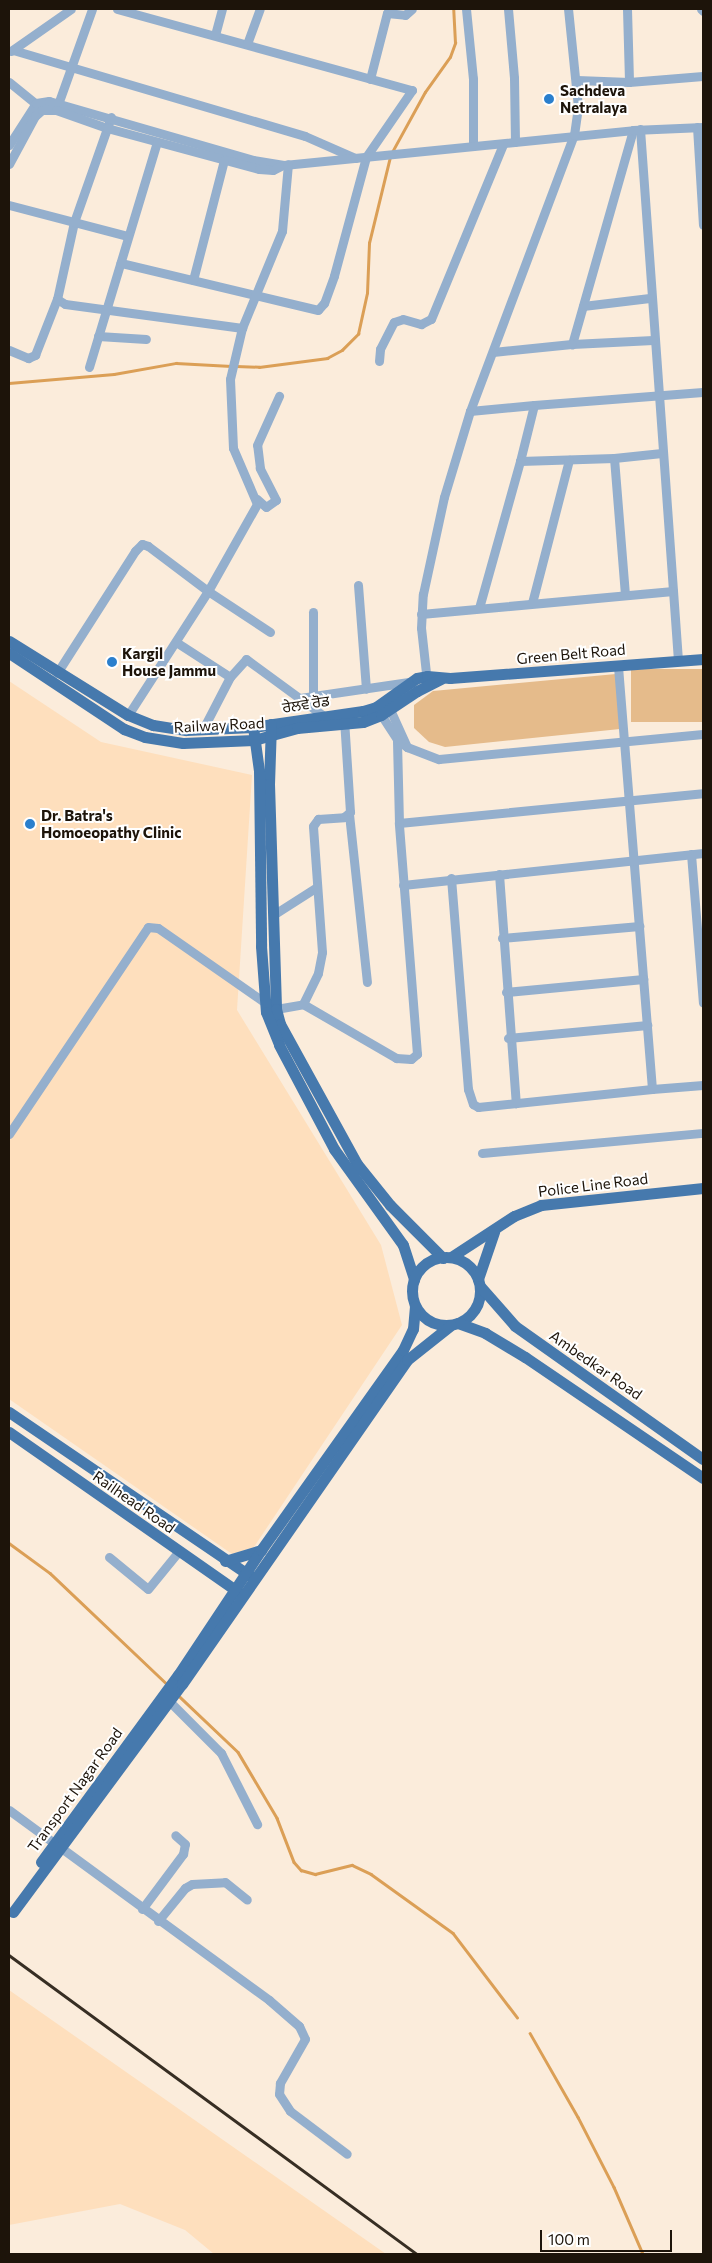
<!DOCTYPE html>
<meta charset="utf-8">
<style>
body{margin:0}
#map{position:relative;width:712px;height:2263px;overflow:hidden;background:#fbecdb;font-family:Commissioner,"Noto Sans Gurmukhi",sans-serif}
div>[style]{position:absolute}
[style*='--x']{left:calc(var(--x)*1px);top:calc(var(--y)*1px);width:calc(var(--w)*1px);rotate:calc(var(--a)*1deg)}
.built>*{inset:0;background:#fedfbd}
.green>*{inset:0;background:#e5bb8b;transform-origin:0 0}
.stream>*{height:2.5px;margin:-1.25px;padding:0 1.25px;transform-origin:1.25px;border-radius:1.25px;background:#db9f56}
.minor>*{height:9px;margin:-4.5px;padding:0 4.5px;transform-origin:4.5px;border-radius:4.5px;background:#94afcd}
.major>*{height:11px;margin:-5.5px;padding:0 5.5px;transform-origin:5.5px;border-radius:5.5px;background:#4679ad}
.major>.ring{margin:-5.5px;padding:0;box-sizing:content-box;background:none;border:11px solid #4679ad;border-radius:50%}
.rail>*{height:2.5px;margin:-1.25px;padding:0 1.25px;transform-origin:1.25px;border-radius:1.25px;background:#372e23}
.dots>*{width:14px;height:14px;translate:-50% -50%;box-sizing:border-box;border:2px solid #fff;border-radius:50%}
span{translate:-50% -50%;white-space:nowrap;text-align:center;line-height:1.15;-webkit-text-stroke:4px #fff;paint-order:stroke}
.poi-label{font-size:15px;color:#1d140a;font-weight:700}
.left{translate:0 -50%;text-align:left}
.street-label{font-size:15px;color:#1d140a}
.frame{position:absolute;inset:0;border:10px solid #1d140a;pointer-events:none}
.scale{position:absolute;left:540px;top:2230px;width:132px;height:22px;box-sizing:border-box;border:2px solid #1d140a;border-top:0;padding-left:6px;font-size:15px;line-height:18px;white-space:nowrap;color:#1d140a;-webkit-text-stroke:4px #fff;paint-order:stroke}
</style>
<div id="map">
<div class="built">
<div style="clip-path:polygon(9px 681px,101px 742px,252px 775px,237px 1010px,381px 1245px,402px 1325px,254px 1547px,232px 1554px,9px 1399px)"></div>
<div style="clip-path:polygon(9px 1990px,386px 2254px,214px 2254px,185px 2230px,120px 2204px,9px 2225px)"></div>
</div>
<div class="green">
<div style="left:703px;top:669px;width:53px;height:72px;rotate:90deg"></div>
<div style="clip-path:polygon(616px 674px,620px 729px,445px 747px,429px 742px,414px 728px,414px 705px,433px 691px)"></div>
</div>
<div class="stream">
<div style="--x:392;--y:152;--w:68;--a:-61.2"></div>
<div style="--x:425;--y:92;--w:43;--a:-54.5"></div>
<div style="--x:450;--y:57;--w:15;--a:-70"></div>
<div style="--x:455;--y:43;--w:34;--a:-93"></div>
<div style="--x:236;--y:366;--w:23;--a:2"></div>
<div style="--x:259;--y:367;--w:69;--a:-7.5"></div>
<div style="--x:327;--y:358;--w:17;--a:-28"></div>
<div style="--x:342;--y:350;--w:23;--a:-45"></div>
<div style="--x:358;--y:334;--w:42;--a:-77.6"></div>
<div style="--x:367;--y:293;--w:50;--a:-87.7"></div>
<div style="--x:369;--y:243;--w:89;--a:-76.3"></div>
<div style="--x:9;--y:383;--w:105;--a:-4.9"></div>
<div style="--x:114;--y:374;--w:63;--a:-10.1"></div>
<div style="--x:176;--y:363;--w:55;--a:3.1"></div>
<div style="--x:9;--y:1543;--w:51;--a:36.2"></div>
<div style="--x:50;--y:1573;--w:163;--a:43.5"></div>
<div style="--x:179;--y:1696;--w:81;--a:43.5"></div>
<div style="--x:238;--y:1752;--w:77;--a:59.4"></div>
<div style="--x:277;--y:1818;--w:47;--a:68.9"></div>
<div style="--x:294;--y:1862;--w:11;--a:49"></div>
<div style="--x:301;--y:1870;--w:15;--a:16"></div>
<div style="--x:315;--y:1874;--w:38;--a:-14"></div>
<div style="--x:352;--y:1865;--w:21;--a:25"></div>
<div style="--x:371;--y:1874;--w:101;--a:35.7"></div>
<div style="--x:453;--y:1933;--w:106;--a:52.7"></div>
<div style="--x:530;--y:2033;--w:97;--a:60.3"></div>
<div style="--x:578;--y:2117;--w:79;--a:62.8"></div>
<div style="--x:614;--y:2187;--w:73;--a:66.6"></div>
</div>
<div class="minor">
<div style="--x:117;--y:9;--w:306;--a:15.4"></div>
<div style="--x:412;--y:90;--w:81;--a:124.5"></div>
<div style="--x:366;--y:157;--w:123;--a:105.1"></div>
<div style="--x:334;--y:276;--w:29;--a:110"></div>
<div style="--x:324;--y:303;--w:9;--a:131"></div>
<div style="--x:318;--y:310;--w:203;--a:-166.6"></div>
<div style="--x:466;--y:9;--w:70;--a:84.3"></div>
<div style="--x:473;--y:79;--w:67;--a:90"></div>
<div style="--x:508;--y:9;--w:69;--a:85"></div>
<div style="--x:514;--y:78;--w:64;--a:89.1"></div>
<div style="--x:627;--y:9;--w:73;--a:88.4"></div>
<div style="--x:701;--y:9;--w:3;--a:45"></div>
<div style="--x:215;--y:35;--w:27;--a:-75"></div>
<div style="--x:247;--y:44;--w:37;--a:-70"></div>
<div style="--x:13;--y:50;--w:304;--a:16.4"></div>
<div style="--x:305;--y:136;--w:55;--a:23.7"></div>
<div style="--x:11;--y:51;--w:73;--a:-35"></div>
<div style="--x:370;--y:79;--w:68;--a:-75.6"></div>
<div style="--x:387;--y:13;--w:18;--a:6"></div>
<div style="--x:405;--y:15;--w:9;--a:-41"></div>
<div style="--x:577;--y:80;--w:52;--a:2.2"></div>
<div style="--x:629;--y:82;--w:74;--a:-4.6"></div>
<div style="--x:9;--y:82;--w:38;--a:39"></div>
<div style="--x:57;--y:107;--w:104;--a:-70.3"></div>
<div style="--x:111;--y:117;--w:111;--a:109.4"></div>
<div style="--x:74;--y:222;--w:79;--a:102.4"></div>
<div style="--x:57;--y:299;--w:9;--a:32"></div>
<div style="--x:65;--y:304;--w:179;--a:7.7"></div>
<div style="--x:697;--y:127;--w:98;--a:86.5"></div>
<div style="--x:640;--y:129;--w:532;--a:85.91"></div>
<div style="--x:633;--y:130;--w:223;--a:105.9"></div>
<div style="--x:572;--y:344;--w:81;--a:-2.8"></div>
<div style="--x:9;--y:145;--w:50;--a:-57.3"></div>
<div style="--x:36;--y:103;--w:13;--a:-9"></div>
<div style="--x:49;--y:101;--w:212;--a:16.1"></div>
<div style="--x:253;--y:160;--w:31;--a:9"></div>
<div style="--x:284;--y:165;--w:351;--a:-5.7"></div>
<div style="--x:633;--y:130;--w:70;--a:-2.5"></div>
<div style="--x:9;--y:164;--w:55;--a:-61.6"></div>
<div style="--x:35;--y:116;--w:9;--a:-41"></div>
<div style="--x:42;--y:110;--w:14;--a:0"></div>
<div style="--x:56;--y:110;--w:54;--a:19.4"></div>
<div style="--x:107;--y:128;--w:157;--a:15.1"></div>
<div style="--x:259;--y:169;--w:14;--a:4"></div>
<div style="--x:273;--y:170;--w:11;--a:-27"></div>
<div style="--x:9;--y:205;--w:122;--a:14.7"></div>
<div style="--x:193;--y:280;--w:124;--a:-75.5"></div>
<div style="--x:583;--y:306;--w:67;--a:-6.8"></div>
<div style="--x:98;--y:336;--w:48;--a:3.6"></div>
<div style="--x:9;--y:350;--w:21;--a:23"></div>
<div style="--x:28;--y:358;--w:8;--a:-23"></div>
<div style="--x:35;--y:355;--w:60;--a:-68.6"></div>
<div style="--x:493;--y:352;--w:79;--a:-5.8"></div>
<div style="--x:379;--y:361;--w:12;--a:-85"></div>
<div style="--x:380;--y:349;--w:30;--a:-63"></div>
<div style="--x:394;--y:322;--w:9;--a:-18"></div>
<div style="--x:403;--y:319;--w:19;--a:16"></div>
<div style="--x:421;--y:324;--w:11;--a:-27"></div>
<div style="--x:431;--y:319;--w:189;--a:-67.6"></div>
<div style="--x:89;--y:367;--w:235;--a:-73.2"></div>
<div style="--x:534;--y:405;--w:169;--a:-4.4"></div>
<div style="--x:470;--y:411;--w:64;--a:-5.4"></div>
<div style="--x:534;--y:405;--w:58;--a:104"></div>
<div style="--x:520;--y:461;--w:94;--a:-1.8"></div>
<div style="--x:614;--y:458;--w:137;--a:85.4"></div>
<div style="--x:614;--y:458;--w:48;--a:-5.9"></div>
<div style="--x:257;--y:499;--w:12;--a:42"></div>
<div style="--x:266;--y:507;--w:12;--a:-35"></div>
<div style="--x:276;--y:500;--w:36;--a:-117"></div>
<div style="--x:260;--y:468;--w:23;--a:-97"></div>
<div style="--x:257;--y:445;--w:54;--a:-65.8"></div>
<div style="--x:358;--y:585;--w:104;--a:85.6"></div>
<div style="--x:532;--y:603;--w:148;--a:-75.5"></div>
<div style="--x:479;--y:608;--w:153;--a:-74.4"></div>
<div style="--x:313;--y:612;--w:84;--a:90"></div>
<div style="--x:421;--y:614;--w:253;--a:-5.2"></div>
<div style="--x:270;--y:632;--w:74;--a:-146.5"></div>
<div style="--x:208;--y:591;--w:100;--a:-60.6"></div>
<div style="--x:257;--y:504;--w:61;--a:-113.2"></div>
<div style="--x:233;--y:448;--w:69;--a:-92.5"></div>
<div style="--x:230;--y:379;--w:52;--a:-76.8"></div>
<div style="--x:242;--y:328;--w:105;--a:-67.6"></div>
<div style="--x:282;--y:231;--w:67;--a:-84.9"></div>
<div style="--x:176;--y:642;--w:64;--a:32.9"></div>
<div style="--x:57;--y:673;--w:145;--a:-57.4"></div>
<div style="--x:135;--y:551;--w:10;--a:-45"></div>
<div style="--x:142;--y:544;--w:6;--a:18"></div>
<div style="--x:148;--y:546;--w:75;--a:36.9"></div>
<div style="--x:208;--y:591;--w:148;--a:122.8"></div>
<div style="--x:427;--y:682;--w:54;--a:-96.3"></div>
<div style="--x:421;--y:628;--w:34;--a:-87"></div>
<div style="--x:423;--y:594;--w:99;--a:-77.8"></div>
<div style="--x:444;--y:497;--w:90;--a:-73.2"></div>
<div style="--x:470;--y:411;--w:295;--a:-69.4"></div>
<div style="--x:574;--y:135;--w:28;--a:-82"></div>
<div style="--x:578;--y:107;--w:99;--a:-95.8"></div>
<div style="--x:300;--y:698;--w:110;--a:-8.4"></div>
<div style="--x:388;--y:705;--w:46;--a:65.7"></div>
<div style="--x:378;--y:710;--w:35;--a:57"></div>
<div style="--x:397;--y:739;--w:13;--a:39"></div>
<div style="--x:407;--y:747;--w:34;--a:21"></div>
<div style="--x:439;--y:759;--w:265;--a:-5.4"></div>
<div style="--x:203;--y:729;--w:59;--a:-62.6"></div>
<div style="--x:230;--y:677;--w:24;--a:-48"></div>
<div style="--x:246;--y:659;--w:97;--a:36.2"></div>
<div style="--x:349;--y:814;--w:169;--a:83.9"></div>
<div style="--x:399;--y:823;--w:305;--a:-5.6"></div>
<div style="--x:691;--y:854;--w:149;--a:85.4"></div>
<div style="--x:499;--y:874;--w:230;--a:85.8"></div>
<div style="--x:451;--y:878;--w:212;--a:85.4"></div>
<div style="--x:468;--y:1089;--w:16;--a:72"></div>
<div style="--x:473;--y:1104;--w:6;--a:31"></div>
<div style="--x:478;--y:1107;--w:175;--a:-5.9"></div>
<div style="--x:652;--y:1089;--w:425;--a:-94.6"></div>
<div style="--x:403;--y:885;--w:302;--a:-6.1"></div>
<div style="--x:273;--y:915;--w:52;--a:-32.5"></div>
<div style="--x:502;--y:938;--w:138;--a:-5"></div>
<div style="--x:506;--y:992;--w:138;--a:-5.4"></div>
<div style="--x:303;--y:1004;--w:108;--a:30.1"></div>
<div style="--x:396;--y:1058;--w:15;--a:4"></div>
<div style="--x:411;--y:1059;--w:8;--a:-40"></div>
<div style="--x:417;--y:1054;--w:232;--a:-94.5"></div>
<div style="--x:399;--y:823;--w:84;--a:-91.4"></div>
<div style="--x:276;--y:1009;--w:27;--a:-10"></div>
<div style="--x:303;--y:1004;--w:34;--a:-64"></div>
<div style="--x:318;--y:973;--w:21;--a:-79"></div>
<div style="--x:322;--y:952;--w:126;--a:-94.1"></div>
<div style="--x:313;--y:826;--w:9;--a:-54"></div>
<div style="--x:318;--y:819;--w:26;--a:-4"></div>
<div style="--x:344;--y:817;--w:8;--a:-40"></div>
<div style="--x:350;--y:812;--w:94;--a:-93.7"></div>
<div style="--x:508;--y:1038;--w:140;--a:-5.3"></div>
<div style="--x:652;--y:1089;--w:51;--a:-4.5"></div>
<div style="--x:9;--y:1134;--w:249;--a:-56.1"></div>
<div style="--x:148;--y:927;--w:10;--a:6"></div>
<div style="--x:158;--y:928;--w:129;--a:34.9"></div>
<div style="--x:482;--y:1153;--w:222;--a:-5.2"></div>
<div style="--x:109;--y:1557;--w:50;--a:39.4"></div>
<div style="--x:148;--y:1589;--w:49;--a:-50.8"></div>
<div style="--x:169;--y:1701;--w:74;--a:45"></div>
<div style="--x:221;--y:1753;--w:80;--a:63.1"></div>
<div style="--x:9;--y:1810;--w:56;--a:36.3"></div>
<div style="--x:60;--y:1847;--w:259;--a:36.2"></div>
<div style="--x:269;--y:2000;--w:40;--a:41"></div>
<div style="--x:299;--y:2026;--w:14;--a:65"></div>
<div style="--x:305;--y:2039;--w:51;--a:119.6"></div>
<div style="--x:280;--y:2083;--w:11;--a:95"></div>
<div style="--x:279;--y:2094;--w:20;--a:57"></div>
<div style="--x:290;--y:2111;--w:71;--a:37"></div>
<div style="--x:142;--y:1909;--w:69;--a:-53.3"></div>
<div style="--x:183;--y:1854;--w:10;--a:-79"></div>
<div style="--x:185;--y:1844;--w:13;--a:-138"></div>
<div style="--x:158;--y:1921;--w:43;--a:-50.7"></div>
<div style="--x:185;--y:1888;--w:8;--a:-30"></div>
<div style="--x:192;--y:1884;--w:33;--a:-3"></div>
<div style="--x:225;--y:1882;--w:28;--a:39"></div>
</div>
<div class="major">
<div style="--x:9;--y:641;--w:140;--a:31.9"></div>
<div style="--x:128;--y:715;--w:27;--a:22"></div>
<div style="--x:153;--y:725;--w:33;--a:9"></div>
<div style="--x:186;--y:730;--w:67;--a:-2.6"></div>
<div style="--x:253;--y:727;--w:111;--a:-8.3"></div>
<div style="--x:363;--y:711;--w:14;--a:-17"></div>
<div style="--x:376;--y:707;--w:50;--a:-35.3"></div>
<div style="--x:417;--y:678;--w:10;--a:-11"></div>
<div style="--x:427;--y:676;--w:23;--a:5"></div>
<div style="--x:450;--y:678;--w:254;--a:-4.3"></div>
<div style="--x:9;--y:653;--w:138;--a:33.5"></div>
<div style="--x:124;--y:729;--w:22;--a:21"></div>
<div style="--x:145;--y:737;--w:38;--a:9"></div>
<div style="--x:183;--y:743;--w:71;--a:-2.4"></div>
<div style="--x:254;--y:740;--w:45;--a:-15.6"></div>
<div style="--x:297;--y:728;--w:66;--a:-5.2"></div>
<div style="--x:363;--y:722;--w:19;--a:-21"></div>
<div style="--x:381;--y:715;--w:43;--a:-33.7"></div>
<div style="--x:417;--y:691;--w:27;--a:-27"></div>
<div style="--x:271;--y:724;--w:60;--a:91.9"></div>
<div style="--x:269;--y:784;--w:225;--a:88.2"></div>
<div style="--x:276;--y:1009;--w:16;--a:75"></div>
<div style="--x:280;--y:1024;--w:160;--a:61.2"></div>
<div style="--x:357;--y:1164;--w:53;--a:51.2"></div>
<div style="--x:390;--y:1205;--w:75;--a:45"></div>
<div style="--x:253;--y:727;--w:44;--a:82.2"></div>
<div style="--x:259;--y:771;--w:175;--a:89.3"></div>
<div style="--x:261;--y:946;--w:66;--a:85.7"></div>
<div style="--x:266;--y:1012;--w:35;--a:68"></div>
<div style="--x:279;--y:1045;--w:118;--a:62.1"></div>
<div style="--x:334;--y:1149;--w:118;--a:54.3"></div>
<div style="--x:403;--y:1245;--w:36;--a:72"></div>
<div style="--x:451;--y:1257;--w:75;--a:-33.1"></div>
<div style="--x:514;--y:1216;--w:29;--a:-22"></div>
<div style="--x:541;--y:1205;--w:163;--a:-6"></div>
<div class="ring" style="left:412px;top:1257px;width:57px;height:57px"></div>
<div style="--x:478;--y:1279;--w:50;--a:-71.2"></div>
<div style="--x:480;--y:1286;--w:53;--a:48.8"></div>
<div style="--x:515;--y:1326;--w:230;--a:35.3"></div>
<div style="--x:458;--y:1323;--w:29;--a:20"></div>
<div style="--x:485;--y:1333;--w:47;--a:31"></div>
<div style="--x:525;--y:1357;--w:215;--a:34.2"></div>
<div style="--x:9;--y:1412;--w:294;--a:34.2"></div>
<div style="--x:9;--y:1432;--w:283;--a:34.9"></div>
<div style="--x:225;--y:1561;--w:38;--a:-17"></div>
<div style="--x:41;--y:1862;--w:232;--a:-53.8"></div>
<div style="--x:178;--y:1675;--w:150;--a:-56.4"></div>
<div style="--x:261;--y:1550;--w:245;--a:-54.6"></div>
<div style="--x:403;--y:1350;--w:23;--a:-65"></div>
<div style="--x:413;--y:1329;--w:23;--a:-85"></div>
<div style="--x:13;--y:1912;--w:284;--a:-53.5"></div>
<div style="--x:182;--y:1684;--w:394;--a:-55.2"></div>
<div style="--x:407;--y:1360;--w:56;--a:-38.5"></div>
</div>
<div class="rail">
<div style="--x:9;--y:1955;--w:506;--a:36.24"></div>
</div>
<div class="dots">
<div style="left:549px;top:99px;background:#2a7fcd"></div>
<div style="left:112px;top:662px;background:#2a7fcd"></div>
<div style="left:30px;top:824px;background:#2a7fcd"></div>
</div>
<div class="poi-label">
<span class="left" style="left:560px;top:99px">Sachdeva<br>Netralaya</span>
<span class="left" style="left:122px;top:662px">Kargil<br>House Jammu</span>
<span class="left" style="left:41px;top:824px">Dr. Batra's<br>Homoeopathy Clinic</span>
</div>
<div class="street-label">
<span style="left:571px;top:654px;rotate:-5deg">Green Belt Road</span>
<span style="left:306px;top:704px;rotate:-9deg">ਰੇਲਵੇ ਰੋਡ</span>
<span style="left:219px;top:725px;rotate:-3deg">Railway Road</span>
<span style="left:593px;top:1185px;rotate:-7deg">Police Line Road</span>
<span style="left:596px;top:1365px;rotate:35deg">Ambedkar Road</span>
<span style="left:134px;top:1502px;rotate:35deg">Railhead Road</span>
<span style="left:75px;top:1790px;rotate:-54deg">Transport Nagar Road</span>
</div>
<div class="frame"></div>
<div class="scale">100 m</div>
</div>
